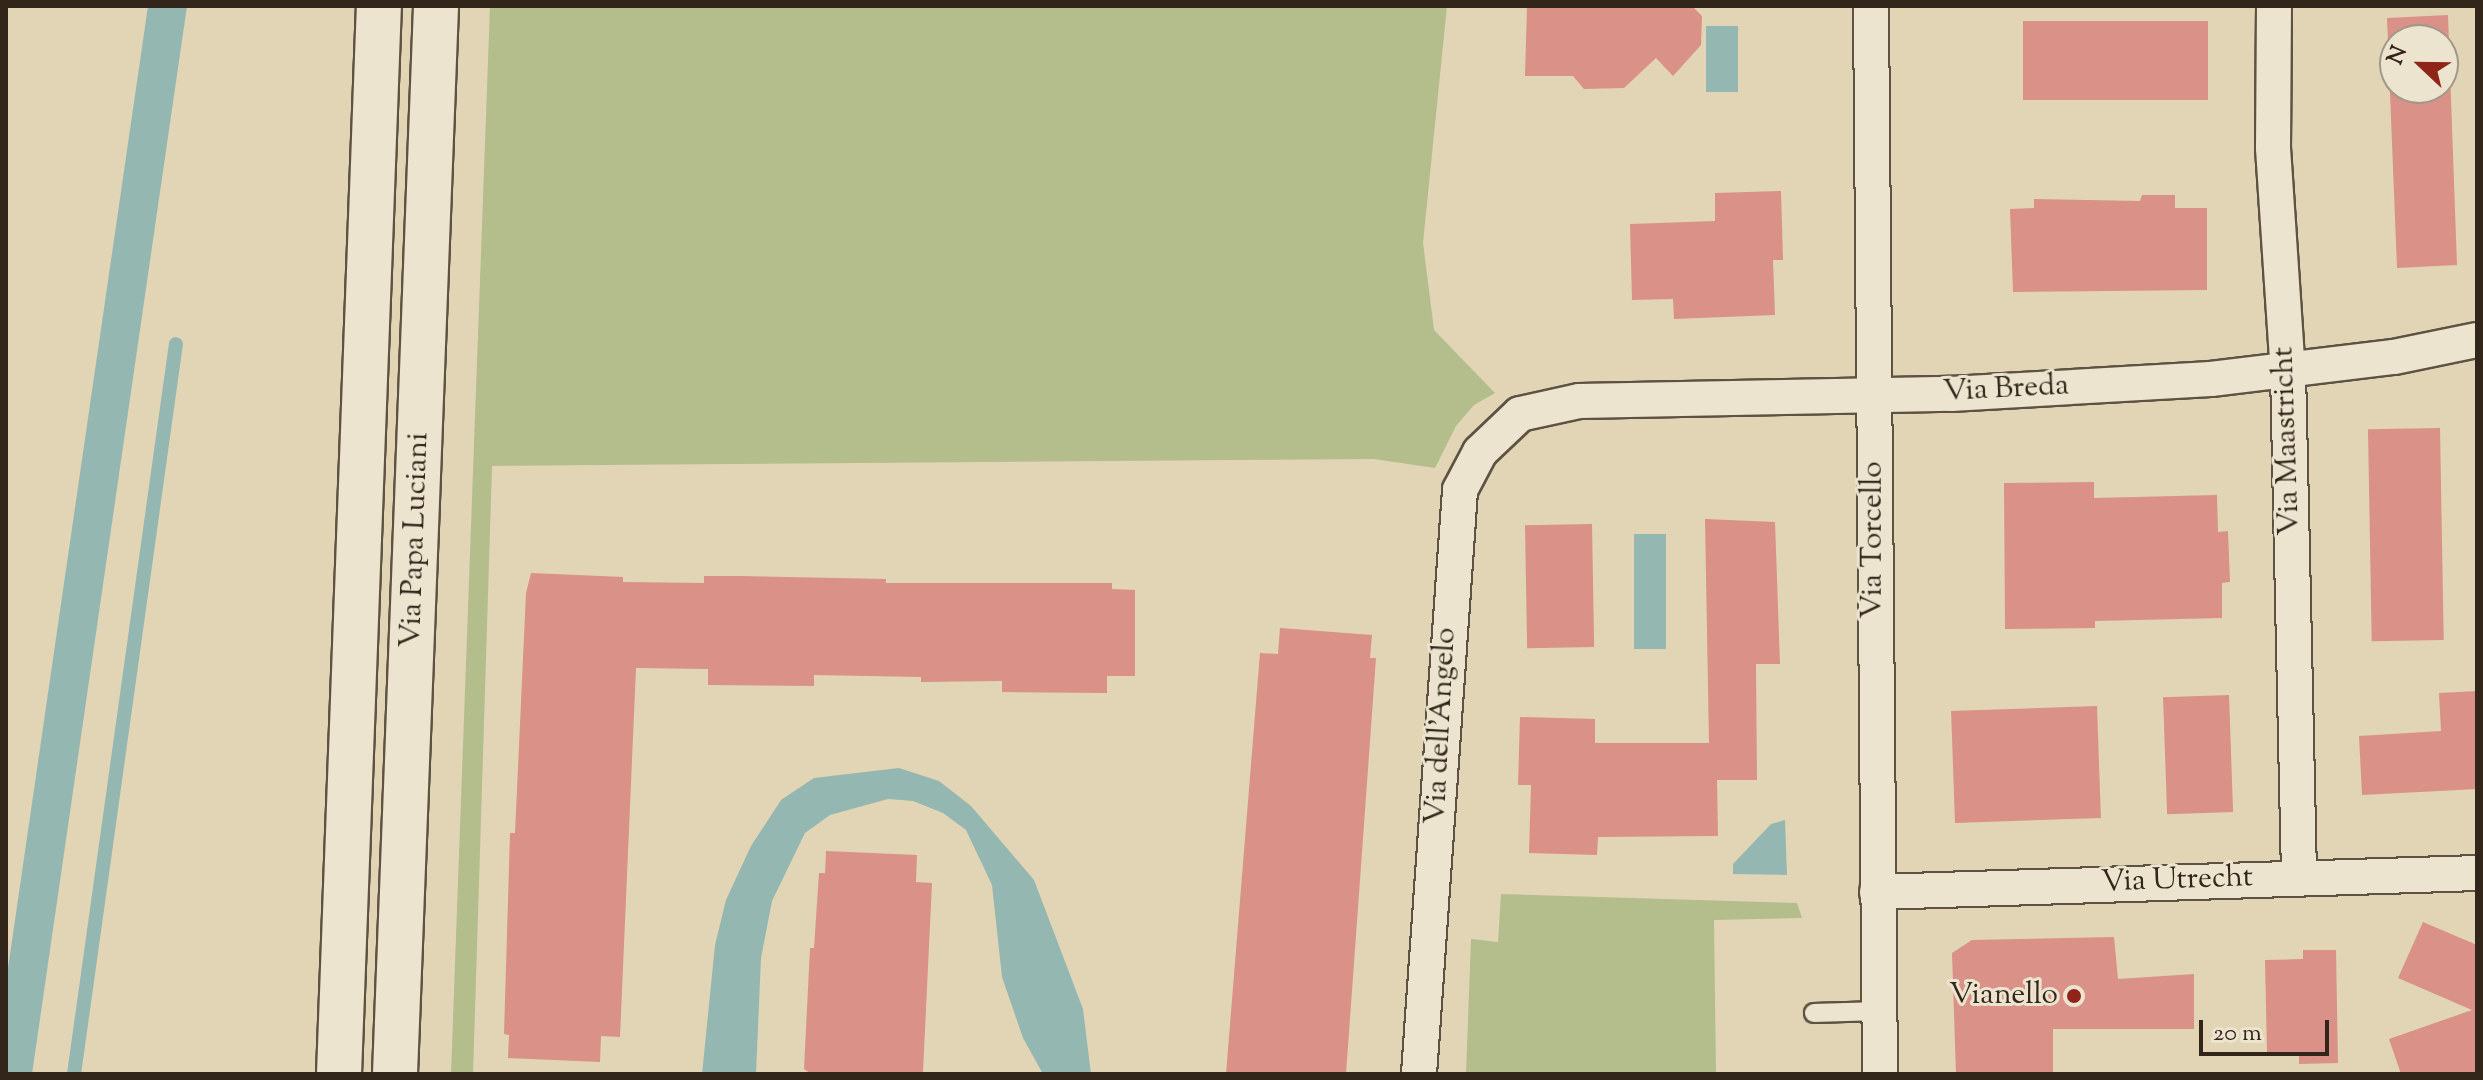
<!DOCTYPE html>
<html>
<head>
<meta charset="utf-8">
<style>
  body { margin:0 }
  #map { position:relative; width:2483px; height:1080px; overflow:hidden; background:#e1d5b5; font-family:"Sorts Mill Goudy",serif }
  div>[style] { position:absolute }
  [style*='--x'] { left:calc(var(--x)*1px); top:calc(var(--y)*1px); width:calc(var(--w)*1px); rotate:calc(var(--a)*1deg) }
  .green>* { inset:0; background:#b4bd8c }
  .water>* { inset:0; background:#94b8b1; transform-origin:0 0 }
  .stream>* { height:14px; margin:-7px; padding:0 7px; transform-origin:7px; border-radius:7px; background:#94b8b1 }
  .building>* { inset:0; background:#d99188; transform-origin:0 0 }
  .roads { filter:drop-shadow(2px 0 #5e5242) drop-shadow(-2px 0 #5e5242) drop-shadow(0 2px #5e5242) drop-shadow(0 -2px #5e5242) }
  .lane>* { height:18px; margin:-9px; padding:0 9px; transform-origin:9px; border-radius:9px; background:#ece4cf }
  .street>* { height:34px; margin:-17px; padding:0 17px; transform-origin:17px; border-radius:17px; background:#ece4cf }
  .secondary>* { height:44px; margin:-22px; padding:0 22px; transform-origin:22px; border-radius:22px; background:#ece4cf }
  .dots>* { width:22px; height:22px; translate:-50% -50%; box-sizing:border-box; border:4px solid #ece4cf; border-radius:50% }
  span { translate:-50% -50%; white-space:nowrap; text-align:center; line-height:1.15; -webkit-text-stroke:6px #ece4cf; paint-order:stroke }
  .street-label { font-size:30px; color:#32261b }
  .poi-label { font-size:30px; color:#32261b }
  .right { translate:-100% -50%; text-align:right }
  .frame { position:absolute; inset:0; border:8px solid #32261b; pointer-events:none }
  .north { position:absolute; left:2379px; top:24px; width:80px; height:80px; box-sizing:border-box; background:#ece4cf; border:2px solid #a29887; border-radius:50%; rotate:292deg; font-size:22px; font-weight:700; line-height:32px; text-align:center; color:#32261b }
  .north::after { content:''; display:block; margin:auto; width:28px; height:36px; background:#8f2418; clip-path:polygon(50% 0,100% 100%,50% 72%,0 100%) }
  .scale { position:absolute; left:2199px; top:1020px; width:130px; height:36px; box-sizing:border-box; border:4px solid #32261b; border-top:0; padding-left:10px; font-size:24px; line-height:28px; white-space:nowrap; color:#32261b; -webkit-text-stroke:6px #ece4cf; paint-order:stroke }
</style>
</head>
<body>
<div id="map">
  <div class="green">
    <i style="clip-path:polygon(490px 6px,1447px 6px,1423px 243px,1434px 330px,1495px 393px,1474px 405px,1456px 426px,1435px 468px,1374px 459px,492px 466px,473px 1074px,451px 1074px)"></i>
    <i style="clip-path:polygon(1501px 894px,1797px 903px,1802px 918px,1714px 920px,1716px 1074px,1466px 1074px,1471px 939px,1498px 942px)"></i>
  </div>
  <div class="water">
    <i style="clip-path:polygon(148px 6px,187px 6px,32px 1074px,6px 1074px,6px 982px)"></i>
    <i style="left:1706px;top:26px;width:32px;height:66px"></i>
    <i style="left:1634px;top:534px;width:32px;height:115px"></i>
    <i style="clip-path:polygon(899px 768px,939px 781px,971px 806px,1034px 880px,1083px 1009px,1091px 1074px,1043px 1074px,1023px 1038px,1002px 977px,992px 885px,966px 830px,943px 813px,913px 801px,888px 799px,830px 815px,805px 833px,772px 901px,761px 958px,756px 1074px,702px 1074px,715px 945px,726px 900px,751px 846px,781px 800px,814px 778px)"></i>
    <i style="clip-path:polygon(1785px 820px,1787px 875px,1733px 874px,1733px 864px,1771px 824px)"></i>
  </div>
  <div class="stream">
    <i style="--x:74;--y:1074;--w:737;--a:-82.05"></i>
  </div>
  <div class="building">
    <i style="clip-path:polygon(1527px 6px,1692px 6px,1702px 16px,1701px 45px,1673px 76px,1656px 58px,1624px 88px,1584px 89px,1573px 76px,1525px 76px)"></i>
    <i style="clip-path:polygon(evenodd,2448px 15px,2457px 265px,2397px 268px,2387px 18px,2448px 15px,2395px 40px,2443px 40px,2443px 88px,2395px 88px,2395px 40px)"></i>
    <i style="left:2023px;top:21px;width:185px;height:79px"></i>
    <i style="clip-path:polygon(1781px 191px,1783px 260px,1773px 260px,1775px 315px,1674px 319px,1673px 299px,1632px 300px,1630px 224px,1715px 221px,1715px 193px)"></i>
    <i style="clip-path:polygon(2142px 195px,2175px 195px,2175px 208px,2207px 208px,2207px 290px,2013px 292px,2010px 209px,2034px 208px,2034px 199px,2140px 201px)"></i>
    <i style="left:2440px;top:428px;width:212px;height:72px;rotate:89deg"></i>
    <i style="clip-path:polygon(2094px 482px,2094px 498px,2217px 495px,2218px 532px,2228px 531px,2230px 582px,2222px 583px,2222px 618px,2095px 621px,2095px 628px,2005px 629px,2004px 483px)"></i>
    <i style="clip-path:polygon(1705px 519px,1775px 522px,1780px 664px,1756px 664px,1757px 780px,1717px 780px,1718px 836px,1598px 837px,1597px 855px,1529px 853px,1531px 785px,1518px 785px,1520px 717px,1595px 719px,1595px 743px,1709px 743px)"></i>
    <i style="left:1592px;top:524px;width:123px;height:67px;rotate:89deg"></i>
    <i style="clip-path:polygon(531px 573px,623px 577px,623px 582px,704px 583px,704px 576px,740px 576px,886px 579px,886px 583px,1112px 583px,1112px 589px,1135px 590px,1135px 676px,1107px 676px,1107px 693px,1002px 692px,1002px 681px,921px 682px,921px 677px,814px 675px,814px 686px,708px 685px,708px 669px,636px 668px,620px 1037px,601px 1036px,600px 1062px,508px 1058px,509px 1035px,504px 1034px,510px 833px,515px 833px,526px 593px)"></i>
    <i style="clip-path:polygon(1280px 628px,1372px 635px,1370px 658px,1376px 658px,1346px 1074px,1226px 1074px,1260px 653px,1278px 654px)"></i>
    <i style="clip-path:polygon(2477px 691px,2477px 789px,2362px 795px,2359px 736px,2441px 731px,2439px 693px)"></i>
    <i style="left:2229px;top:695px;width:117px;height:66px;rotate:88deg"></i>
    <i style="left:2097px;top:706px;width:112px;height:146px;rotate:88deg"></i>
    <i style="clip-path:polygon(826px 851px,917px 855px,916px 882px,932px 883px,923px 1072px,811px 1074px,804px 1069px,810px 948px,814px 948px,819px 873px,825px 873px)"></i>
    <i style="clip-path:polygon(2423px 922px,2477px 945px,2477px 1074px,2401px 1074px,2389px 1039px,2472px 1010px,2398px 978px)"></i>
    <i style="clip-path:polygon(2114px 937px,2118px 979px,2194px 974px,2194px 1029px,2053px 1029px,2053px 1074px,1956px 1074px,1952px 953px,1972px 940px)"></i>
    <i style="clip-path:polygon(2303px 950px,2336px 950px,2338px 1063px,2299px 1064px,2299px 1054px,2267px 1054px,2265px 960px,2303px 959px)"></i>
  </div>
  <div class="roads">
    <div class="lane">
      <i style="--x:1814;--y:1013;--w:65;--a:-1.8"></i>
    </div>
    <div class="street">
      <i style="--x:1871;--y:6;--w:1068;--a:89.52"></i>
      <i style="--x:2274;--y:6;--w:142;--a:90.4"></i>
      <i style="--x:2273;--y:148;--w:224;--a:86.2"></i>
      <i style="--x:2288;--y:371;--w:506;--a:88.75"></i>
      <i style="--x:1877;--y:892;--w:600;--a:-1.81"></i>
      <i style="--x:1419;--y:1074;--w:585;--a:-85.98"></i>
      <i style="--x:1460;--y:490;--w:43;--a:-62.2"></i>
      <i style="--x:1480;--y:452;--w:55;--a:-43.5"></i>
      <i style="--x:1520;--y:414;--w:60;--a:-12.4"></i>
      <i style="--x:1579;--y:401;--w:372;--a:-1.1"></i>
      <i style="--x:1951;--y:394;--w:260;--a:-3.3"></i>
      <i style="--x:2211;--y:379;--w:184;--a:-6.9"></i>
      <i style="--x:2394;--y:357;--w:85;--a:-11.6"></i>
    </div>
    <div class="secondary">
      <i style="--x:339;--y:1074;--w:1069;--a:-87.86"></i>
      <i style="--x:395;--y:1074;--w:1069;--a:-87.8"></i>
    </div>
  </div>
  <div class="dots">
    <i style="left:2074px;top:996px;background:#8f2418"></i>
  </div>
  <div class="street-label">
    <span style="left:2006px;top:390px;rotate:-3deg">Via Breda</span>
    <span style="left:2288px;top:441px;rotate:-92deg">Via Maastricht</span>
    <span style="left:416px;top:540px;rotate:-88deg">Via Papa Luciani</span>
    <span style="left:1874px;top:540px;rotate:-90deg">Via Torcello</span>
    <span style="left:1442px;top:726px;rotate:-87deg">Via dell'Angelo</span>
    <span style="left:2177px;top:881px;rotate:-2deg">Via Utrecht</span>
  </div>
  <div class="poi-label">
    <span class="right" style="left:2058px;top:996px">Vianello</span>
  </div>
  <div class="frame"></div>
  <div class="north">N</div>
  <div class="scale">20 m</div>
</div>
</body>
</html>
